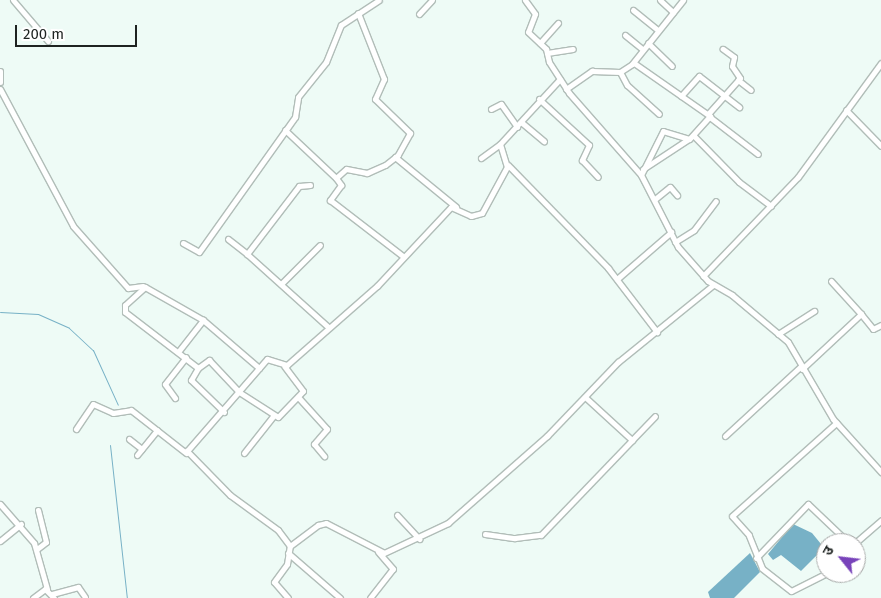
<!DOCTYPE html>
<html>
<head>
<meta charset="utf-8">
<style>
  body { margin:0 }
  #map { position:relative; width:881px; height:598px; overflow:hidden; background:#eefbf6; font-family:"Fira Sans","Noto Sans Devanagari",sans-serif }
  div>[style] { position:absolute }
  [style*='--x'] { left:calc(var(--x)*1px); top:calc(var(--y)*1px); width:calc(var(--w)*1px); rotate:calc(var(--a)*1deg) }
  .water>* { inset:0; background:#77b1c6 }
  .stream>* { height:1px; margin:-0.5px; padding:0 0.5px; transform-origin:0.5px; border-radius:0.5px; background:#77b1c6 }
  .roads { filter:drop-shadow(1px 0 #b1bdb8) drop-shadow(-1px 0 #b1bdb8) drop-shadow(0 1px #b1bdb8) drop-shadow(0 -1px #b1bdb8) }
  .minor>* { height:5px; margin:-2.5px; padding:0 2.5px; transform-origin:2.5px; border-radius:2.5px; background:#fff }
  span { translate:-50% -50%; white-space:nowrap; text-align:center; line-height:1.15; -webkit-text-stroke:4.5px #fff; paint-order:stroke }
  .north { position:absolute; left:816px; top:533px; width:50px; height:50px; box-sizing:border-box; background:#fff; border:1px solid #a5a7a6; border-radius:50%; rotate:299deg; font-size:14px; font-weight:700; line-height:20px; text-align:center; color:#1e2321 }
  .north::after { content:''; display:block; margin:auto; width:18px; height:22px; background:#7843ba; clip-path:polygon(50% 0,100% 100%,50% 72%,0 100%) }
  .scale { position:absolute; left:15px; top:25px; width:122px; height:22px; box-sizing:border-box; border:2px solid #1e2321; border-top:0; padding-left:6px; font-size:15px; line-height:18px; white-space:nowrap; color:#1e2321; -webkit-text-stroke:4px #fff; paint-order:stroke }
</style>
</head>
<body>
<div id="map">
  <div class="water">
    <i style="clip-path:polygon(793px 524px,812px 533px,821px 544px,817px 555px,801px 571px,781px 555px,773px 560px,768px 554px)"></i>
    <i style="clip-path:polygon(750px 553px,760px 572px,734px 598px,710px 598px,708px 592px)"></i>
  </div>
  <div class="stream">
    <i style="--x:0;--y:312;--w:38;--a:3"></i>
    <i style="--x:38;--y:314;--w:34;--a:24"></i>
    <i style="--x:69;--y:328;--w:33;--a:43"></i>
    <i style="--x:93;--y:350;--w:60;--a:65.6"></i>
    <i style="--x:110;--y:445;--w:154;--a:83.7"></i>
  </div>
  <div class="roads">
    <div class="minor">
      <i style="--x:13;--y:0;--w:54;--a:49.5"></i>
      <i style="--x:525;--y:0;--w:17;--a:54"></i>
      <i style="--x:535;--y:14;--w:19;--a:111"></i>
      <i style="--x:528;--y:32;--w:25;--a:43"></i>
      <i style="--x:546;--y:49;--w:13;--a:77"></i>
      <i style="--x:549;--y:62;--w:37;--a:57"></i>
      <i style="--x:569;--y:93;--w:109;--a:48.7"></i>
      <i style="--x:641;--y:175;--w:81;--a:62.8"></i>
      <i style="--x:678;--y:247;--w:45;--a:48.6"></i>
      <i style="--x:708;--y:281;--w:28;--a:30"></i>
      <i style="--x:732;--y:295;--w:73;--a:40"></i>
      <i style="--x:788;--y:342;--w:89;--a:59.7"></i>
      <i style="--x:833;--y:419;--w:72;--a:47.8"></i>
      <i style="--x:660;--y:0;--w:18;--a:43"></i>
      <i style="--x:633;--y:10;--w:32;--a:39"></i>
      <i style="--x:358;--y:13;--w:71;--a:68.5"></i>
      <i style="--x:384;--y:79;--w:22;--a:114"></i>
      <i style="--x:375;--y:99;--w:49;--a:44.2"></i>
      <i style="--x:410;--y:133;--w:25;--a:119"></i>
      <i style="--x:398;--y:155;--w:16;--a:142"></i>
      <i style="--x:385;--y:165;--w:20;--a:156"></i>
      <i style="--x:367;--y:173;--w:21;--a:-169"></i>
      <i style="--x:346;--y:169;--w:13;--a:138"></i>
      <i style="--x:336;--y:178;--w:9;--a:54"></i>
      <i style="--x:341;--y:185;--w:19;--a:126"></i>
      <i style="--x:330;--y:200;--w:93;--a:37.6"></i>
      <i style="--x:419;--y:14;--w:19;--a:-47"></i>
      <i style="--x:625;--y:35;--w:22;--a:39"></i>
      <i style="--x:540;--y:43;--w:27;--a:-48"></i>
      <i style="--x:648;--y:43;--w:33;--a:44"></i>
      <i style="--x:547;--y:53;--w:26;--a:-9"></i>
      <i style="--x:632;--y:64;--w:82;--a:-51.4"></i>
      <i style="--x:0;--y:71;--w:11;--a:90"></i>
      <i style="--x:620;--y:72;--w:15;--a:62"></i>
      <i style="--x:627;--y:85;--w:43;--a:42.2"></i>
      <i style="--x:738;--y:80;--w:16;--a:38"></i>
      <i style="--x:0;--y:89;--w:155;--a:61.9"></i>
      <i style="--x:73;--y:226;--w:83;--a:48.4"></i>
      <i style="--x:128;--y:288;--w:15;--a:-8"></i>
      <i style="--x:566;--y:89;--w:32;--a:-35"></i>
      <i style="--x:592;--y:71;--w:28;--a:2"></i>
      <i style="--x:620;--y:72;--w:17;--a:-33"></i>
      <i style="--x:634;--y:63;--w:93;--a:34.9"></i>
      <i style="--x:710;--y:116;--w:31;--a:132"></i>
      <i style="--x:689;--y:139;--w:27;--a:-163"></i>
      <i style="--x:663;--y:131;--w:49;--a:116.6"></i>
      <i style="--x:681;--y:96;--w:27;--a:-48"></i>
      <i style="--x:699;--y:76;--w:51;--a:37.8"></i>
      <i style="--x:539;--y:99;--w:68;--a:42.6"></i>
      <i style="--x:589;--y:145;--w:17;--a:115"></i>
      <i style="--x:582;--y:160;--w:23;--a:47"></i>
      <i style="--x:491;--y:109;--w:11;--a:-27"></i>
      <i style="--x:501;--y:104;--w:28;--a:55"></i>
      <i style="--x:846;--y:110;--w:50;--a:45.8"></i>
      <i style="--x:708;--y:114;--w:48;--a:-48.4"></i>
      <i style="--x:740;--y:78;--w:14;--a:-124"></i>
      <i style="--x:732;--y:66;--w:9;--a:-77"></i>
      <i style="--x:734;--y:57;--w:14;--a:-144"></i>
      <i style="--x:711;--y:118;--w:59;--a:37.5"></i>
      <i style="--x:521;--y:122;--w:30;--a:40"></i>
      <i style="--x:285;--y:130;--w:70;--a:43.3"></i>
      <i style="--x:694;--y:136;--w:64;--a:45.6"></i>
      <i style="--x:739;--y:182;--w:40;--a:37"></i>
      <i style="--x:395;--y:157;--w:79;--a:39.3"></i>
      <i style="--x:481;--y:158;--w:22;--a:-36"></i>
      <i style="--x:508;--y:165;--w:144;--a:45.8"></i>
      <i style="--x:608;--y:268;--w:81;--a:52.6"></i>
      <i style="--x:643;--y:169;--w:53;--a:-33.4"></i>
      <i style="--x:310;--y:185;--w:11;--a:175"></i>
      <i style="--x:299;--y:186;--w:86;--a:127.4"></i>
      <i style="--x:247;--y:254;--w:109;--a:42"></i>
      <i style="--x:655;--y:199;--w:19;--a:-39"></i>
      <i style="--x:670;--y:187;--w:11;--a:49"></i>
      <i style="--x:228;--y:239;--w:24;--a:38"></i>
      <i style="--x:675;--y:242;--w:22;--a:-32"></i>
      <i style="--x:694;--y:230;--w:36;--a:-53"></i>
      <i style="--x:183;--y:243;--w:18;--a:29"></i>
      <i style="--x:199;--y:252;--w:166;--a:-54.6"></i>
      <i style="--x:295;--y:117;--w:20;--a:-81"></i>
      <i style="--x:298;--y:97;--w:45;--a:-51.3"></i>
      <i style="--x:326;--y:62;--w:40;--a:-68"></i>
      <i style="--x:341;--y:25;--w:45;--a:-33.3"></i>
      <i style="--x:703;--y:276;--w:137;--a:-46.2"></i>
      <i style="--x:798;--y:177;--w:141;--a:-53.9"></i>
      <i style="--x:617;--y:279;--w:72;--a:-41"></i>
      <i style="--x:831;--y:281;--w:45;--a:47.7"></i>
      <i style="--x:281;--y:284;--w:55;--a:-45"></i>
      <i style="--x:778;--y:334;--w:43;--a:-32.6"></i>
      <i style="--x:178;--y:352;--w:41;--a:-52"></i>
      <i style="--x:198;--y:368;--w:14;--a:-36"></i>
      <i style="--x:209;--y:360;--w:44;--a:46.8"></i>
      <i style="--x:239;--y:392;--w:46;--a:32.7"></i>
      <i style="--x:278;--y:417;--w:36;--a:-46"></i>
      <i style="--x:303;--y:391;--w:31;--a:-127"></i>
      <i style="--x:802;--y:369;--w:81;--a:-43"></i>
      <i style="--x:861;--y:314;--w:19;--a:51"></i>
      <i style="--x:873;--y:329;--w:9;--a:-27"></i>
      <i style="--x:298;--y:397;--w:43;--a:47.8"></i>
      <i style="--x:327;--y:429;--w:20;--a:131"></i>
      <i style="--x:314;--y:444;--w:16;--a:50"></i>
      <i style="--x:585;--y:397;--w:64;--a:42.5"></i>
      <i style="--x:632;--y:440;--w:33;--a:-46"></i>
      <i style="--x:175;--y:398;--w:17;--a:-126"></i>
      <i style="--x:165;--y:384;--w:34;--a:-52"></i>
      <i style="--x:224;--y:412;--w:46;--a:-135.9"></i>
      <i style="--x:191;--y:380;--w:14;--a:-60"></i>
      <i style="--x:198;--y:368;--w:92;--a:-142.5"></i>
      <i style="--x:125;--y:312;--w:7;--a:-90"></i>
      <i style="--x:125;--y:305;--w:27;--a:-42"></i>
      <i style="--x:145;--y:287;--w:67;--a:29.6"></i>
      <i style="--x:203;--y:320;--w:74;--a:40.6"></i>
      <i style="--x:76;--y:429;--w:30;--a:-56"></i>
      <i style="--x:93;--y:404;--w:22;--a:24"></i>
      <i style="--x:113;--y:413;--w:18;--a:-9"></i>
      <i style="--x:131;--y:410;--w:70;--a:38"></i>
      <i style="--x:725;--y:436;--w:103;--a:-42.6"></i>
      <i style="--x:129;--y:439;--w:16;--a:38"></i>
      <i style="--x:244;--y:453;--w:48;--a:-51.7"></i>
      <i style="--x:137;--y:455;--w:32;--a:-51"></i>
      <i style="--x:0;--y:504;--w:52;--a:48.9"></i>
      <i style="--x:34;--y:543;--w:48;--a:74.2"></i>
      <i style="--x:397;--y:515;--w:33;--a:47"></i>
      <i style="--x:485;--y:534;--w:30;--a:8"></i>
      <i style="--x:515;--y:538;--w:26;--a:-7"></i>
      <i style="--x:541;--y:535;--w:132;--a:-46.2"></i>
      <i style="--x:0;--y:541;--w:27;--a:-39"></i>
      <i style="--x:855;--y:543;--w:35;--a:-41"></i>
      <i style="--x:290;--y:546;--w:20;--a:-127"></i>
      <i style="--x:278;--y:530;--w:59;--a:-143.9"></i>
      <i style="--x:230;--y:495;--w:62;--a:-134.3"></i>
      <i style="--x:187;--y:451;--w:122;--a:-49"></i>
      <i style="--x:267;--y:359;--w:21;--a:17"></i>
      <i style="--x:287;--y:365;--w:120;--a:-41.3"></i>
      <i style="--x:377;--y:286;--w:108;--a:-46.9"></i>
      <i style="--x:451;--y:207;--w:22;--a:24"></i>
      <i style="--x:471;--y:216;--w:11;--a:-15"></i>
      <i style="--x:482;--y:213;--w:52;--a:-61.5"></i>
      <i style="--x:507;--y:167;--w:24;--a:-107"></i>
      <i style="--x:500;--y:144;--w:88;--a:-47.3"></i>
      <i style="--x:37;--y:549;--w:11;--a:-38"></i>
      <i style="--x:46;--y:542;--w:33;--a:-104"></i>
      <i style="--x:288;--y:553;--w:69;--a:40.9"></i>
      <i style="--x:756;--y:558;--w:75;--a:-46.1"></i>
      <i style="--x:808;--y:504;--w:57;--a:43.6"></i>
      <i style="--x:827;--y:573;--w:40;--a:153.4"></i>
      <i style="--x:791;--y:591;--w:37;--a:-142"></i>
      <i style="--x:762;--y:568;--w:35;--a:-112"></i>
      <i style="--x:749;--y:535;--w:25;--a:-132"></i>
      <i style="--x:732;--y:516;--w:140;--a:-41.8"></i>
      <i style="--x:52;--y:594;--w:27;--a:-15"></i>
      <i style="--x:78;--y:587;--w:12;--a:55"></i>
      <i style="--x:33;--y:598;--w:15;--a:-37"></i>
      <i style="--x:45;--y:589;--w:13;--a:45"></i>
      <i style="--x:288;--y:598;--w:21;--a:-131"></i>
      <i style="--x:274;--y:582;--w:22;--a:-54"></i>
      <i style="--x:287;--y:564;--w:18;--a:-81"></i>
      <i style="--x:290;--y:546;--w:35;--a:-37"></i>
      <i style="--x:318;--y:525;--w:8;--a:-14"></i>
      <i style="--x:326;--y:523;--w:65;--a:27.3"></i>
      <i style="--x:384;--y:553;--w:71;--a:-25.1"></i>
      <i style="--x:448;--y:523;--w:132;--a:-41.3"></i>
      <i style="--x:547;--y:436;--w:103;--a:-46.2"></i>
      <i style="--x:618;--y:362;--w:122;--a:-39"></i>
      <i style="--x:370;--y:598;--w:37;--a:-52"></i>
      <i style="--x:393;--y:569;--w:23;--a:-131"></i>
    </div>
  </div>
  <div class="north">उ</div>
  <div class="scale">200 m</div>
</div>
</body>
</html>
